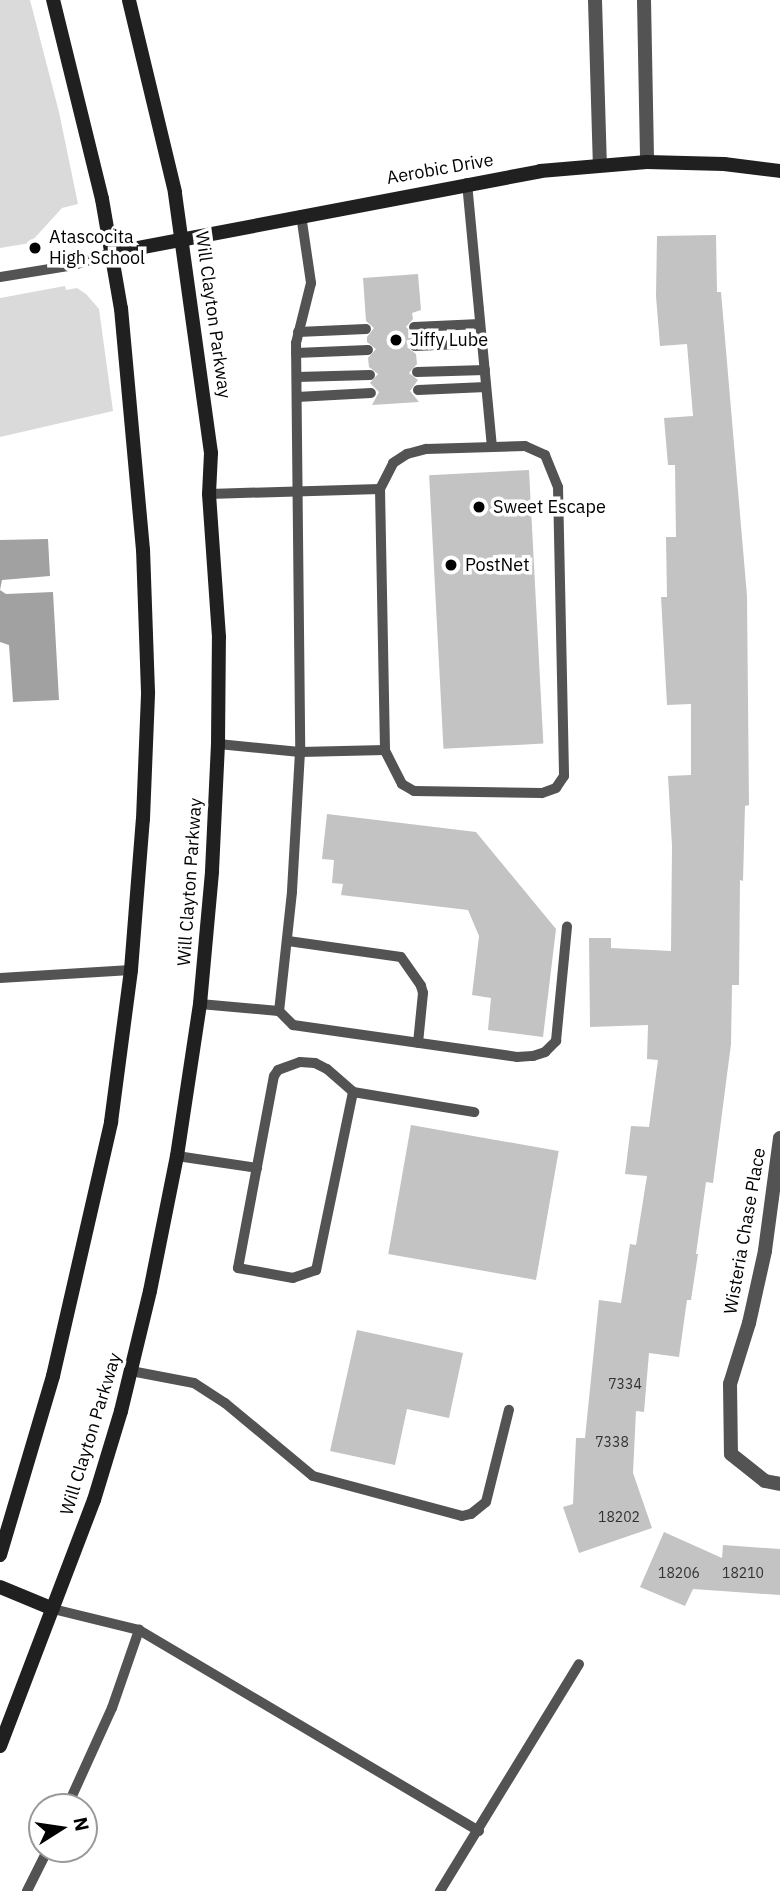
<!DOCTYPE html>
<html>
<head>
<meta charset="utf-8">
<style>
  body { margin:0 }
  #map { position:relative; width:780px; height:1891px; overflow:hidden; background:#fff; font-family:"IBM Plex Sans",sans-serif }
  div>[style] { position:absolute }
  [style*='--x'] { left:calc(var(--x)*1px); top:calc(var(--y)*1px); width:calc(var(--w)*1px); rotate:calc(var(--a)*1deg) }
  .green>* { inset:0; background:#dadada }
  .water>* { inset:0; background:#a1a1a1 }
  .building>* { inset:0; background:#c3c3c3; transform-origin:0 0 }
  .lane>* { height:10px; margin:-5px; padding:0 5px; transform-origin:5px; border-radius:5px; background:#535353 }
  .street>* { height:14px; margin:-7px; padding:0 7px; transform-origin:7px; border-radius:7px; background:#535353 }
  .secondary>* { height:14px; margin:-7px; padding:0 7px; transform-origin:7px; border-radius:7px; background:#202020 }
  .dots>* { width:19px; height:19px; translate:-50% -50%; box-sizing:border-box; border:4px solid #fff; border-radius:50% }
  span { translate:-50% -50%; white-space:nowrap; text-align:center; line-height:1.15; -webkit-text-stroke:7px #fff; paint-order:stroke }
  .number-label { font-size:14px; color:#313131 }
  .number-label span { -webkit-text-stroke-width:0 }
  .street-label { font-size:18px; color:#000 }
  .poi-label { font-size:18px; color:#000 }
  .left { translate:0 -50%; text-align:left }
  .north { position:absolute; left:28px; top:1793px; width:70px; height:70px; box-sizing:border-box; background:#fff; border:2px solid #999; border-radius:50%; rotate:78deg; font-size:19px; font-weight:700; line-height:28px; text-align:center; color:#000 }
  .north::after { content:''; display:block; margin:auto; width:24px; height:32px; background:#000; clip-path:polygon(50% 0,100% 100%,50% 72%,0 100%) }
</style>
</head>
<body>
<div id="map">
  <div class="green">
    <i style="clip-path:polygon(0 0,30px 0,59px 112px,78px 204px,62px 208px,30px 243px,0 248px)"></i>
    <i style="clip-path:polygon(65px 286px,66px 290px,77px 288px,86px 294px,99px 309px,113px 411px,0 437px,0 298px)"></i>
  </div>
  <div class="water">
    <i style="clip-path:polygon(48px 539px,50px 576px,2px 580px,0 590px,6px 594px,53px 592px,59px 700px,13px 702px,9px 645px,0 642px,0 540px)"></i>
  </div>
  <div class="building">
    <i style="clip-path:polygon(716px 235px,717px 292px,721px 292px,747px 596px,749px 805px,745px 806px,743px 881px,740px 880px,739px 985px,732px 985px,731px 1044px,713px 1183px,706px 1182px,696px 1254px,698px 1254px,691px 1300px,687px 1300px,679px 1357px,649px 1353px,644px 1412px,636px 1411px,633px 1473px,652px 1528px,579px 1553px,563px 1507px,573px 1504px,576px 1438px,585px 1438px,599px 1300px,621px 1303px,630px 1244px,636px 1245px,647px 1176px,625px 1174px,631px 1126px,649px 1127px,658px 1060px,647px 1059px,648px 1025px,590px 1027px,589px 938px,611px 938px,611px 948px,671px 951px,672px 846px,668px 776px,691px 775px,691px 704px,667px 705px,661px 597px,667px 597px,666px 537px,676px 537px,675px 465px,668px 465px,664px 418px,693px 416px,687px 344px,660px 346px,656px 296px,657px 236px)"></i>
    <i style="clip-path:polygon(418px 274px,421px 310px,412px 313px,413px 319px,406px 327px,414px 335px,407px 347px,416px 354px,417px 364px,409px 373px,418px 380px,410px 391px,419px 402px,372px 405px,379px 392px,370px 383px,378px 374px,369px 367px,368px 358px,376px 349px,367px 342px,367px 337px,374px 328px,366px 321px,363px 278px)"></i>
    <i style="left:529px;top:470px;width:274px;height:100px;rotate:87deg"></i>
    <i style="clip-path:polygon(327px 814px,476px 832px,556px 929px,543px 1037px,488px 1030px,491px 998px,472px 995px,479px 936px,468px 910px,341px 895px,343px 884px,332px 883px,334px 860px,322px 859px)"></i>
    <i style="left:411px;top:1125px;width:150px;height:131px;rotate:10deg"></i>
    <i style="clip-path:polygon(357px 1330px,463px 1353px,449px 1418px,407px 1409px,395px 1465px,330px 1451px)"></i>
    <i style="clip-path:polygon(664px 1532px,722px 1558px,723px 1545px,780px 1549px,780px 1595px,693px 1589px,685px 1606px,640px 1587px)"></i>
  </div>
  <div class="lane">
    <i style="--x:467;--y:183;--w:265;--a:84.6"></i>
    <i style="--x:301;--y:215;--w:69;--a:81.6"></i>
    <i style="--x:311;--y:283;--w:62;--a:104"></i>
    <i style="--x:296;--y:343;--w:409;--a:89.4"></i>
    <i style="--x:300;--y:752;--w:140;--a:93.3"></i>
    <i style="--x:292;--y:892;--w:120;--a:96.2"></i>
    <i style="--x:279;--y:1011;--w:20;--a:45"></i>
    <i style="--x:293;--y:1025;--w:226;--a:8.1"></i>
    <i style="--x:517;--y:1057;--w:16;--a:-4"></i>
    <i style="--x:533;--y:1056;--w:13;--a:-18"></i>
    <i style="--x:545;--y:1052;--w:16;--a:-45"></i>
    <i style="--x:556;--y:1041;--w:115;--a:-84.5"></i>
    <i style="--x:0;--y:277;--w:75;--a:-9.2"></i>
    <i style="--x:74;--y:265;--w:40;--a:-18"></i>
    <i style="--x:414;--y:327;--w:66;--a:-2.6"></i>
    <i style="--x:298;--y:332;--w:68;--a:-2.5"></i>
    <i style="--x:415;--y:346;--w:67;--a:-2.6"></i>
    <i style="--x:296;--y:353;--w:72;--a:-2.4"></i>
    <i style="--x:417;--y:372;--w:68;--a:-1.7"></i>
    <i style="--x:297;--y:377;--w:73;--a:-1.6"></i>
    <i style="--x:418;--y:390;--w:68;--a:-2.5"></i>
    <i style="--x:297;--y:397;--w:74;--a:-3.1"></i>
    <i style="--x:380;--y:489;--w:261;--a:88.9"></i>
    <i style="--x:209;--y:494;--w:171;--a:-1.7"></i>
    <i style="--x:380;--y:489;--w:29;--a:-63"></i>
    <i style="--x:393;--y:463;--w:17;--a:-33"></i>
    <i style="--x:407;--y:454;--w:20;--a:-15"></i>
    <i style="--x:426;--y:449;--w:99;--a:-1.7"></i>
    <i style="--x:525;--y:446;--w:22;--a:24"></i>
    <i style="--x:545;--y:455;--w:35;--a:68"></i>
    <i style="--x:558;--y:487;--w:289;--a:88.8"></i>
    <i style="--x:564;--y:776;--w:14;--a:124"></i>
    <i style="--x:556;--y:788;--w:15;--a:160"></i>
    <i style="--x:542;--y:793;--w:128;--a:-179.1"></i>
    <i style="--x:414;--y:791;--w:14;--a:-150"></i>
    <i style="--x:402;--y:784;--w:38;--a:-117"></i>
    <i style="--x:385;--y:750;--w:85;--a:178.7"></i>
    <i style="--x:300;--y:752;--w:82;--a:-174.4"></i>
    <i style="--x:288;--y:941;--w:114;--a:8.1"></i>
    <i style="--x:401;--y:957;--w:35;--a:55"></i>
    <i style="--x:421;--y:986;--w:7;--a:74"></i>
    <i style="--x:423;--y:993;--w:50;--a:95.7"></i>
    <i style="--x:0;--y:978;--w:131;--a:-3.5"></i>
    <i style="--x:200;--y:1004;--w:79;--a:5.1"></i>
    <i style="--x:353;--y:1092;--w:182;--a:101.7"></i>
    <i style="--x:316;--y:1270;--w:24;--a:161"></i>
    <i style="--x:293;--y:1278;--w:56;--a:-169.7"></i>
    <i style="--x:238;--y:1268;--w:195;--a:-79.4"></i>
    <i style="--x:274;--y:1076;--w:7;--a:-56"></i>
    <i style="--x:278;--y:1070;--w:23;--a:-20"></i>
    <i style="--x:300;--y:1062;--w:15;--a:4"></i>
    <i style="--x:315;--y:1063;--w:13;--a:27"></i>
    <i style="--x:327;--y:1069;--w:35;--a:41"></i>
    <i style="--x:353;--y:1092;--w:123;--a:9.4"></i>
    <i style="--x:177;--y:1156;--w:81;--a:8.5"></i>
    <i style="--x:131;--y:1371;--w:64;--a:10.8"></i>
    <i style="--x:194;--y:1383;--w:37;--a:33"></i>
    <i style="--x:225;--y:1403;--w:114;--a:39.7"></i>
    <i style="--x:313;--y:1476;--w:154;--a:15"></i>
    <i style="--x:462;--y:1516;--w:9;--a:-13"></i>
    <i style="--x:471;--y:1514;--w:19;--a:-39"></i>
    <i style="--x:486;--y:1502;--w:95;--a:-76"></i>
    <i style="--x:53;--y:1609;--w:89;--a:13.7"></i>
    <i style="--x:139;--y:1630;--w:395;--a:30.6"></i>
    <i style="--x:67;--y:1807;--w:109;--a:-65.6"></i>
    <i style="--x:112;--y:1708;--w:83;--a:-70.9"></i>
    <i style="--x:27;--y:1891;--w:47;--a:-63.4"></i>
    <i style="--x:440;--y:1891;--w:266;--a:-58.5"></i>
  </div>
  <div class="street">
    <i style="--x:595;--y:0;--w:164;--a:88.3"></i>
    <i style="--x:644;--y:0;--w:162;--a:88.9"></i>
    <i style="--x:780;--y:1138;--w:114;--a:97.6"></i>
    <i style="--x:765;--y:1251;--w:74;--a:102.5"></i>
    <i style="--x:749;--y:1323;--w:64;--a:107.3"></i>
    <i style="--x:730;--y:1384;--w:70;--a:89.2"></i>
    <i style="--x:731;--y:1454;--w:43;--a:38.5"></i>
    <i style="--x:765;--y:1481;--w:15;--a:11"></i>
  </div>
  <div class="secondary">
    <i style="--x:112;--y:253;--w:436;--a:-10.8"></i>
    <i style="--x:540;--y:171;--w:107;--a:-4.8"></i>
    <i style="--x:647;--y:162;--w:77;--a:1.5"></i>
    <i style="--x:724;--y:164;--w:56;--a:7.1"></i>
    <i style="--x:0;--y:1555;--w:187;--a:-73.5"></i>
    <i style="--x:53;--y:1376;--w:261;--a:-77.1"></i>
    <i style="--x:111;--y:1122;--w:153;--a:-82.5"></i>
    <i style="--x:131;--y:970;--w:151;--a:-85.5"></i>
    <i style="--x:143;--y:819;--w:127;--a:-87.7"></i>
    <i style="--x:148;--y:692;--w:142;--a:-92"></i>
    <i style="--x:143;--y:550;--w:242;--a:-95.2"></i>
    <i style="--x:121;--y:309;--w:112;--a:-99.8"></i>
    <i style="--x:102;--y:199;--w:205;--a:-103.8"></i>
    <i style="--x:0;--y:1587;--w:57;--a:22.5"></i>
    <i style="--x:0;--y:1746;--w:263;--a:-69.1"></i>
    <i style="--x:94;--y:1500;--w:93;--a:-73.1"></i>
    <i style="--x:121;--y:1411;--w:123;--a:-76.4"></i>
    <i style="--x:150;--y:1291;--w:138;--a:-78.7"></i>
    <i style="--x:177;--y:1156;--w:154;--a:-81.4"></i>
    <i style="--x:200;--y:1004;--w:134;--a:-84.8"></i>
    <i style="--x:212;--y:871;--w:127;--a:-87.3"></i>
    <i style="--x:218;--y:744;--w:107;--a:-89.5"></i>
    <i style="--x:219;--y:637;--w:143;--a:-94"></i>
    <i style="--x:209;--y:494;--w:41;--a:-87.2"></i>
    <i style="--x:211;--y:453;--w:263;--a:-97.9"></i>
    <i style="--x:175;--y:192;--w:197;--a:-103.5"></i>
  </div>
  <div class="dots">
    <i style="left:35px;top:248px;background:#000"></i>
    <i style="left:396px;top:340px;background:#000"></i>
    <i style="left:479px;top:507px;background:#000"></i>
    <i style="left:451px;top:565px;background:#000"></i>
  </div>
  <div class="number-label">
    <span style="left:625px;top:1384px">7334</span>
    <span style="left:612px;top:1442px">7338</span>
    <span style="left:619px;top:1517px">18202</span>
    <span style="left:679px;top:1573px">18206</span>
    <span style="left:743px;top:1573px">18210</span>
  </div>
  <div class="street-label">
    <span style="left:440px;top:169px;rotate:-10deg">Aerobic Drive</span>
    <span style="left:213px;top:315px;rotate:82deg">Will Clayton Parkway</span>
    <span style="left:190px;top:882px;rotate:-86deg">Will Clayton Parkway</span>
    <span style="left:745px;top:1231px;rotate:-80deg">Wisteria Chase Place</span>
    <span style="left:91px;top:1434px;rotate:-73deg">Will Clayton Parkway</span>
  </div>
  <div class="poi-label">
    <span class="left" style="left:49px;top:248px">Atascocita<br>High School</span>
    <span class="left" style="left:410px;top:340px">Jiffy Lube</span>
    <span class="left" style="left:493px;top:507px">Sweet Escape</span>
    <span class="left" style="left:465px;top:565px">PostNet</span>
  </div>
  <div class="north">N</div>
</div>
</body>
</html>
